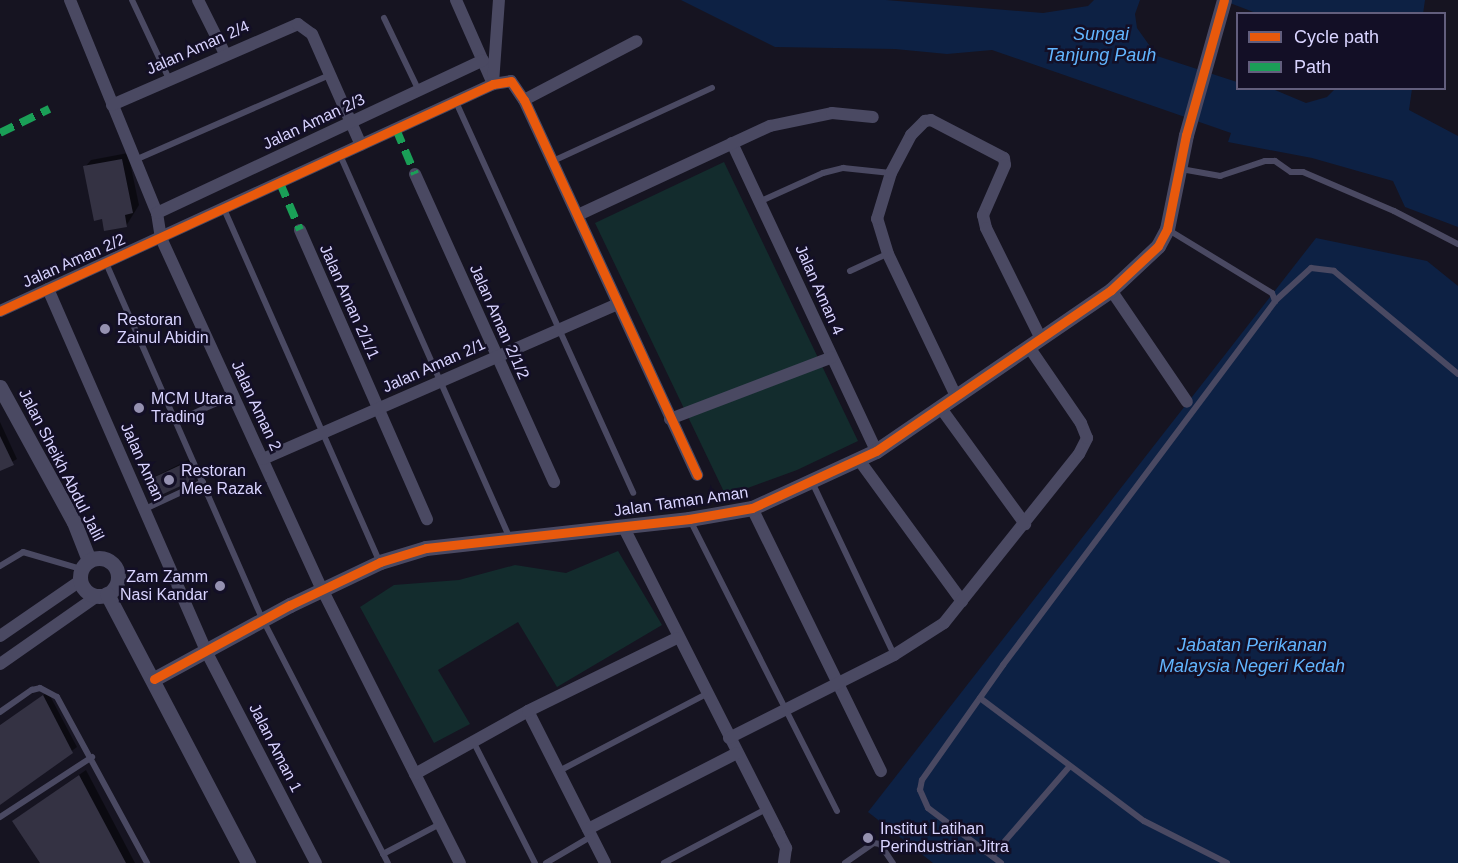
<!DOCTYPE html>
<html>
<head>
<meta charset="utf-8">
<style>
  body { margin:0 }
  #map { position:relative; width:1458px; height:863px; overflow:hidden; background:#161421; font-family:Helvetica,sans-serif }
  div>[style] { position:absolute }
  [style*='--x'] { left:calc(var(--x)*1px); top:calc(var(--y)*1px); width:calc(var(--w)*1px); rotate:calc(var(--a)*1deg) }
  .green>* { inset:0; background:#132c2d }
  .water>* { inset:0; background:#0d2144 }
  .shadow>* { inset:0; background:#0007 }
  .building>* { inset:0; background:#343243; transform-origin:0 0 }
  .service>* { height:6px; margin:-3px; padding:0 3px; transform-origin:3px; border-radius:3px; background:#4a4962 }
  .minor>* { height:12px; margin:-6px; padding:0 6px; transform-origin:6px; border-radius:6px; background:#4a4962 }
  .tertiary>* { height:15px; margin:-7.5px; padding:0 7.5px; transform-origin:7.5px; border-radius:7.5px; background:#4a4962 }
  .tertiary>.ring { margin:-7.5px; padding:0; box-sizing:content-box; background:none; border:15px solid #4a4962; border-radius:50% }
  .quiet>* { height:8px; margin-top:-4px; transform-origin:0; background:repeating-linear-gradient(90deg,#1a9f57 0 15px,transparent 0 23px) }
  .cycleway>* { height:9px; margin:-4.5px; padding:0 4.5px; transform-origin:4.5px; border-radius:4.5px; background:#e8590c }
  .dots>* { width:16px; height:16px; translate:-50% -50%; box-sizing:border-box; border:3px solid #130f26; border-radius:50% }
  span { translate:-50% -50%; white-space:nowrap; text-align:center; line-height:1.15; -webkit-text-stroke:5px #130f26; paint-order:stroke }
  .street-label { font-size:16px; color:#d9d4ff }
  .poi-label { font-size:16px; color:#d9d4ff }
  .left { translate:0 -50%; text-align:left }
  .right { translate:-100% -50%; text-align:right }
  .water-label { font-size:18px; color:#62b6ff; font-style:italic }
  .legend { position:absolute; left:1236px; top:12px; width:210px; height:78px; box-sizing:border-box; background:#130f26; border:2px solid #625e7d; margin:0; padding:8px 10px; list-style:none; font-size:18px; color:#d9d4ff }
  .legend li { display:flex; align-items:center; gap:12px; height:30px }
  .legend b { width:30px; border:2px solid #625e7d }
</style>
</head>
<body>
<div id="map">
  <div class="green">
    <i style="clip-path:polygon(724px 162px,858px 441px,797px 470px,726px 496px,595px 223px)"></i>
    <i style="clip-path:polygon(618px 551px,662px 625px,557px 687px,518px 622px,438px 670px,470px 724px,434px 743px,360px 607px,394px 585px,459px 580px,515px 565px,566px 573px)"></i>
  </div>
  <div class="water">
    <i style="clip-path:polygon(681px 0,886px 0,1043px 13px,1088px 6px,1094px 0,1140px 0,1135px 14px,1137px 28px,1157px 56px,1237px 82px,1238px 88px,1275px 90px,1306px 103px,1327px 97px,1335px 89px,1412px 89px,1409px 110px,1458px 136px,1458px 227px,1405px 207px,1393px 181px,1312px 158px,1228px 142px,1231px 133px,992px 50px,947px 54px,895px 49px,775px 47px)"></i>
    <i style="clip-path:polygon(1222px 0,1425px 0,1423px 14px,1256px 13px)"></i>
    <i style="clip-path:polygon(1316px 238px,1427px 261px,1458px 286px,1458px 863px,933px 863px,868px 812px)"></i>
  </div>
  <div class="shadow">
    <i style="clip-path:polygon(128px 153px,139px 205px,126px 226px,103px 218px,85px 167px,91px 160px)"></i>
    <i style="clip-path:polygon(0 422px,17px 459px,0 469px)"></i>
    <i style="clip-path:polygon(192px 458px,199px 473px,194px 478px,146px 481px)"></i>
    <i style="clip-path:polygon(48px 692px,77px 747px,0 803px,0 725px)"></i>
    <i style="clip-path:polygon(86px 770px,135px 863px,42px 863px,13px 821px)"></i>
  </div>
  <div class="building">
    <i style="clip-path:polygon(122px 159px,133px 213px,125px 215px,127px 227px,104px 231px,102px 219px,94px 221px,83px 166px)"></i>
    <i style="clip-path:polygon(0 436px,14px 465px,0 471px)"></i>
    <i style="left:187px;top:462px;width:19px;height:47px;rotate:65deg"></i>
    <i style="clip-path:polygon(43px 695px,73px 753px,0 805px,0 725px)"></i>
    <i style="clip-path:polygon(79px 775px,126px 863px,40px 863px,12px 821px)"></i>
  </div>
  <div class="service">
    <i style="--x:132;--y:0;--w:87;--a:64.9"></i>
    <i style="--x:384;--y:18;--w:81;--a:64.4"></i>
    <i style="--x:456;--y:102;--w:429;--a:65.6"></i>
    <i style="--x:340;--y:155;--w:417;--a:66.1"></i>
    <i style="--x:135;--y:160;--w:213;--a:-23.6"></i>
    <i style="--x:553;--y:161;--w:175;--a:-24.7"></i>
    <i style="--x:1181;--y:169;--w:40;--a:10"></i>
    <i style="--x:1220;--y:176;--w:47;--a:-18.4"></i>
    <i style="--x:1265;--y:161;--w:10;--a:0"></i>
    <i style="--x:1275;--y:161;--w:19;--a:35"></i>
    <i style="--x:1291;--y:172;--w:12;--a:0"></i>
    <i style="--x:1303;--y:172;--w:99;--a:23.2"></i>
    <i style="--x:1394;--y:211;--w:72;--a:27.3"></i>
    <i style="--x:761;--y:201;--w:68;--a:-24.3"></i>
    <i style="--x:823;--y:173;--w:21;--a:-14"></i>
    <i style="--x:843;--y:168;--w:48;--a:5.9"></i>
    <i style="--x:224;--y:209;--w:386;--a:66.2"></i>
    <i style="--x:1167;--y:229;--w:123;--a:31.4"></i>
    <i style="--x:1272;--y:293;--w:9;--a:69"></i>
    <i style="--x:106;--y:263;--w:390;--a:66.3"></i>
    <i style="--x:263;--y:620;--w:273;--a:62.8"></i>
    <i style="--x:850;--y:271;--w:41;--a:-24.7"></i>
    <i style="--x:176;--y:421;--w:62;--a:-23.7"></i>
    <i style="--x:812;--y:482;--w:191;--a:64.6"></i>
    <i style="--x:145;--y:509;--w:64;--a:-25"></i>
    <i style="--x:690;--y:520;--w:326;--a:63.2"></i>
    <i style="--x:0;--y:566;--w:27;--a:-31"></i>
    <i style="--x:23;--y:552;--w:60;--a:16.3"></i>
    <i style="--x:980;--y:698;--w:205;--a:36.9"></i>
    <i style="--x:1144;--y:821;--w:93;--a:26.8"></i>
    <i style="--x:0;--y:712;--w:39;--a:-35"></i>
    <i style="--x:32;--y:690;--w:8;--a:-14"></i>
    <i style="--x:40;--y:688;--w:19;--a:28"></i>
    <i style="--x:57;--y:697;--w:189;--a:61.5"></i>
    <i style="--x:473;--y:741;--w:137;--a:63.1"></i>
    <i style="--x:559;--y:771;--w:166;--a:-27.6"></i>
    <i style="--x:0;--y:817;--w:110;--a:-33.1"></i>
    <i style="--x:383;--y:854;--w:64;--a:-27.8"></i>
    <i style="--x:992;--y:856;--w:118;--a:-49.1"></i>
    <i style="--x:546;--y:863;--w:53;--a:-30.4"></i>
    <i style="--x:664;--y:863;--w:115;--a:-27.9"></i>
    <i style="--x:845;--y:863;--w:35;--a:-35"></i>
    <i style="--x:874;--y:843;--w:6;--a:9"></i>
    <i style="--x:880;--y:844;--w:23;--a:56"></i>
    <i style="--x:1001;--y:863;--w:91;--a:-143"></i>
    <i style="--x:928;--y:808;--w:20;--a:-114"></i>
    <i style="--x:920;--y:790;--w:10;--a:-79"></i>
    <i style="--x:922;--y:780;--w:141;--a:-54.8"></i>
    <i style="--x:1003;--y:665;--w:454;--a:-53.2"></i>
    <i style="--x:1275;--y:301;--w:49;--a:-42.5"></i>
    <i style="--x:1311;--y:268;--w:23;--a:7"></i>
    <i style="--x:1334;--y:271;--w:161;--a:39.7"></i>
  </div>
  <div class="minor">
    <i style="--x:70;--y:0;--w:230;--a:67.8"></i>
    <i style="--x:157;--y:213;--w:25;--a:81"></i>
    <i style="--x:161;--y:238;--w:386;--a:65.4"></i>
    <i style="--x:322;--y:589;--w:307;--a:63.3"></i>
    <i style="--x:198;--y:0;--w:60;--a:63.4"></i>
    <i style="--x:456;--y:0;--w:92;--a:66.2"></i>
    <i style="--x:493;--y:83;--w:83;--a:-85.9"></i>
    <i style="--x:524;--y:100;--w:127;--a:-27.6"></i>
    <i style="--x:112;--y:105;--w:203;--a:-23.5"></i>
    <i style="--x:298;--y:24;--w:17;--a:36"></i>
    <i style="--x:312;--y:34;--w:121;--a:66.2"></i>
    <i style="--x:732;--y:143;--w:340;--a:64.9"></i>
    <i style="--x:415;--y:174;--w:338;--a:65.7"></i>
    <i style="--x:157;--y:213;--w:360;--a:-25.1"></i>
    <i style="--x:578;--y:215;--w:212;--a:-24.9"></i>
    <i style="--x:770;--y:126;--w:63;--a:-11.8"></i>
    <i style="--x:832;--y:113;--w:41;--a:5.6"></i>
    <i style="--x:300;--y:230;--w:316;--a:66.3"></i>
    <i style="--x:48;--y:289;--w:393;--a:66.4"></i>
    <i style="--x:205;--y:649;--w:241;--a:62.6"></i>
    <i style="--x:1111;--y:290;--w:135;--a:55.8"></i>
    <i style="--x:0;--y:311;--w:543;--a:-24.72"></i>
    <i style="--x:493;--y:84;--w:18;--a:-9"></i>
    <i style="--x:511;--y:81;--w:23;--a:56"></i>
    <i style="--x:524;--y:100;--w:413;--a:65.2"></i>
    <i style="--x:956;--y:396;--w:157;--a:-115.6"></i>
    <i style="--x:888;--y:254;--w:37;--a:-107"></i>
    <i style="--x:877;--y:219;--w:48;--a:-73.1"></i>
    <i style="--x:891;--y:173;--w:43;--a:-62.2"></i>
    <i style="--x:911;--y:135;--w:20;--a:-45"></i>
    <i style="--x:925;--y:121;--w:6;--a:-9"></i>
    <i style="--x:931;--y:120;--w:82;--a:27.5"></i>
    <i style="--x:1004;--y:158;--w:7;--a:82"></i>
    <i style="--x:1005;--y:165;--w:55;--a:113.7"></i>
    <i style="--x:983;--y:215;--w:13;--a:77"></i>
    <i style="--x:986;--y:228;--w:124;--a:63.6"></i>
    <i style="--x:940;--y:407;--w:145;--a:54"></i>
    <i style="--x:670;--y:419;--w:173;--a:-20.9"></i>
    <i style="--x:263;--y:459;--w:387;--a:-23.6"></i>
    <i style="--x:859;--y:460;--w:175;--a:53.9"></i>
    <i style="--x:752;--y:508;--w:293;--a:63.9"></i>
    <i style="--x:623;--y:526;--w:345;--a:63.1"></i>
    <i style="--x:779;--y:834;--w:16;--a:63"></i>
    <i style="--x:786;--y:848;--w:15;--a:98"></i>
    <i style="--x:0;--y:636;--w:97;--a:-34.5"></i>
    <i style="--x:0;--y:664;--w:118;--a:-35"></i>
    <i style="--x:528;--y:711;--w:170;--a:63.1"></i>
    <i style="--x:729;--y:738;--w:185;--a:-26.7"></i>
    <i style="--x:894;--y:655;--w:59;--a:-32.6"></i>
    <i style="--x:944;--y:623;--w:216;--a:-51.4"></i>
    <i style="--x:1079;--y:454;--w:18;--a:-63"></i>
    <i style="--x:1087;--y:438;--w:16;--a:-112"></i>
    <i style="--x:1081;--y:423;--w:92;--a:-124.4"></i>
    <i style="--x:415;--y:774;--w:129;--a:-29.1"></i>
    <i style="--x:528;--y:711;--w:166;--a:-26.1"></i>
    <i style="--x:588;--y:829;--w:167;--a:-27"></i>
  </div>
  <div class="tertiary">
    <i style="--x:0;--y:387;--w:154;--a:61.3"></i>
    <i style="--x:74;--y:522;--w:41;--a:68.5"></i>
    <i class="ring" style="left:80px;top:558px;width:23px;height:23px"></i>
    <i style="--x:107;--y:594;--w:304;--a:62.3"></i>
    <i style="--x:154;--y:679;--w:155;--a:-28.6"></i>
    <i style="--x:290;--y:605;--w:100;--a:-25.5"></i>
    <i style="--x:380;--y:562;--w:48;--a:-16.9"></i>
    <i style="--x:426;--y:548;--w:265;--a:-6.3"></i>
    <i style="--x:689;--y:519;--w:64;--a:-9.9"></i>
    <i style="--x:752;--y:508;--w:136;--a:-24.7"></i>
    <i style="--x:876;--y:451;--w:285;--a:-34.4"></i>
    <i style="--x:1111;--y:290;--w:64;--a:-43.1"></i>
    <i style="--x:1158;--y:246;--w:19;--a:-62"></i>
    <i style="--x:1167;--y:229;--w:96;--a:-78.6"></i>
    <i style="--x:1186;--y:135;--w:140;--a:-74.3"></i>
  </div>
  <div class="quiet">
    <i style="--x:396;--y:129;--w:49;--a:67.1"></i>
    <i style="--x:0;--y:133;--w:55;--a:-26.1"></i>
    <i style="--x:280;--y:183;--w:51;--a:66.9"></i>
  </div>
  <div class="cycleway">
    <i style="--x:0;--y:311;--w:543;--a:-24.72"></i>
    <i style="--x:493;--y:84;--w:18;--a:-9"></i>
    <i style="--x:511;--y:81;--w:23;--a:56"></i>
    <i style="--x:524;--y:100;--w:413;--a:65.2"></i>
    <i style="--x:154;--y:679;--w:155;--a:-28.6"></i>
    <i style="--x:290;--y:605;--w:100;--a:-25.5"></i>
    <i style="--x:380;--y:562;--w:48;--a:-16.9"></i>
    <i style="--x:426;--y:548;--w:265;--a:-6.3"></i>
    <i style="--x:689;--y:519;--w:64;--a:-9.9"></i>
    <i style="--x:752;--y:508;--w:136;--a:-24.7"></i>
    <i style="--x:876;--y:451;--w:285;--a:-34.4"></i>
    <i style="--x:1111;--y:290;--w:64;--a:-43.1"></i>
    <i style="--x:1158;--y:246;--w:19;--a:-62"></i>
    <i style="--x:1167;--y:229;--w:96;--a:-78.6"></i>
    <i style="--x:1186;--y:135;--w:140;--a:-74.3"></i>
  </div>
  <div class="dots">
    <i style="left:105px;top:329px;background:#9591b1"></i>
    <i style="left:139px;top:408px;background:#9591b1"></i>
    <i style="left:169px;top:480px;background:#9591b1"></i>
    <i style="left:220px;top:586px;background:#9591b1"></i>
    <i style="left:868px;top:838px;background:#9591b1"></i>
  </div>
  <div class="street-label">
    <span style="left:198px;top:48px;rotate:-24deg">Jalan Aman 2/4</span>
    <span style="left:314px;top:122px;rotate:-25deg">Jalan Aman 2/3</span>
    <span style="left:74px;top:261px;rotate:-24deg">Jalan Aman 2/2</span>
    <span style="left:819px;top:290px;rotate:66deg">Jalan Aman 4</span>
    <span style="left:349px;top:302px;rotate:66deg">Jalan Aman 2/1/1</span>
    <span style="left:499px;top:322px;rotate:66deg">Jalan Aman 2/1/2</span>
    <span style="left:434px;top:366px;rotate:-24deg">Jalan Aman 2/1</span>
    <span style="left:256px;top:406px;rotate:65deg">Jalan Aman 2</span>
    <span style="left:142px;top:462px;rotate:66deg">Jalan Aman</span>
    <span style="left:61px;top:465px;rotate:63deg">Jalan Sheikh Abdul Jalil</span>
    <span style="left:681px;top:502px;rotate:-8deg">Jalan Taman Aman</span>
    <span style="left:275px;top:748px;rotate:63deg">Jalan Aman 1</span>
  </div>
  <div class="poi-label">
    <span class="left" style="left:117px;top:329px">Restoran<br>Zainul Abidin</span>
    <span class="left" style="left:151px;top:408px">MCM Utara<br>Trading</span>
    <span class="left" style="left:181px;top:480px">Restoran<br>Mee Razak</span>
    <span class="right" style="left:208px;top:586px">Zam Zamm<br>Nasi Kandar</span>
    <span class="left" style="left:880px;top:838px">Institut Latihan<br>Perindustrian Jitra</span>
  </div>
  <div class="water-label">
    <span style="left:1101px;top:45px">Sungai<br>Tanjung Pauh</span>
    <span style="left:1252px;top:656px">Jabatan Perikanan<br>Malaysia Negeri Kedah</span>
  </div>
  <ul class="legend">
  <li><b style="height:8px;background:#e8590c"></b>Cycle path</li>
  <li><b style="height:8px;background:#1a9f57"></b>Path</li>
  </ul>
</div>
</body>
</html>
